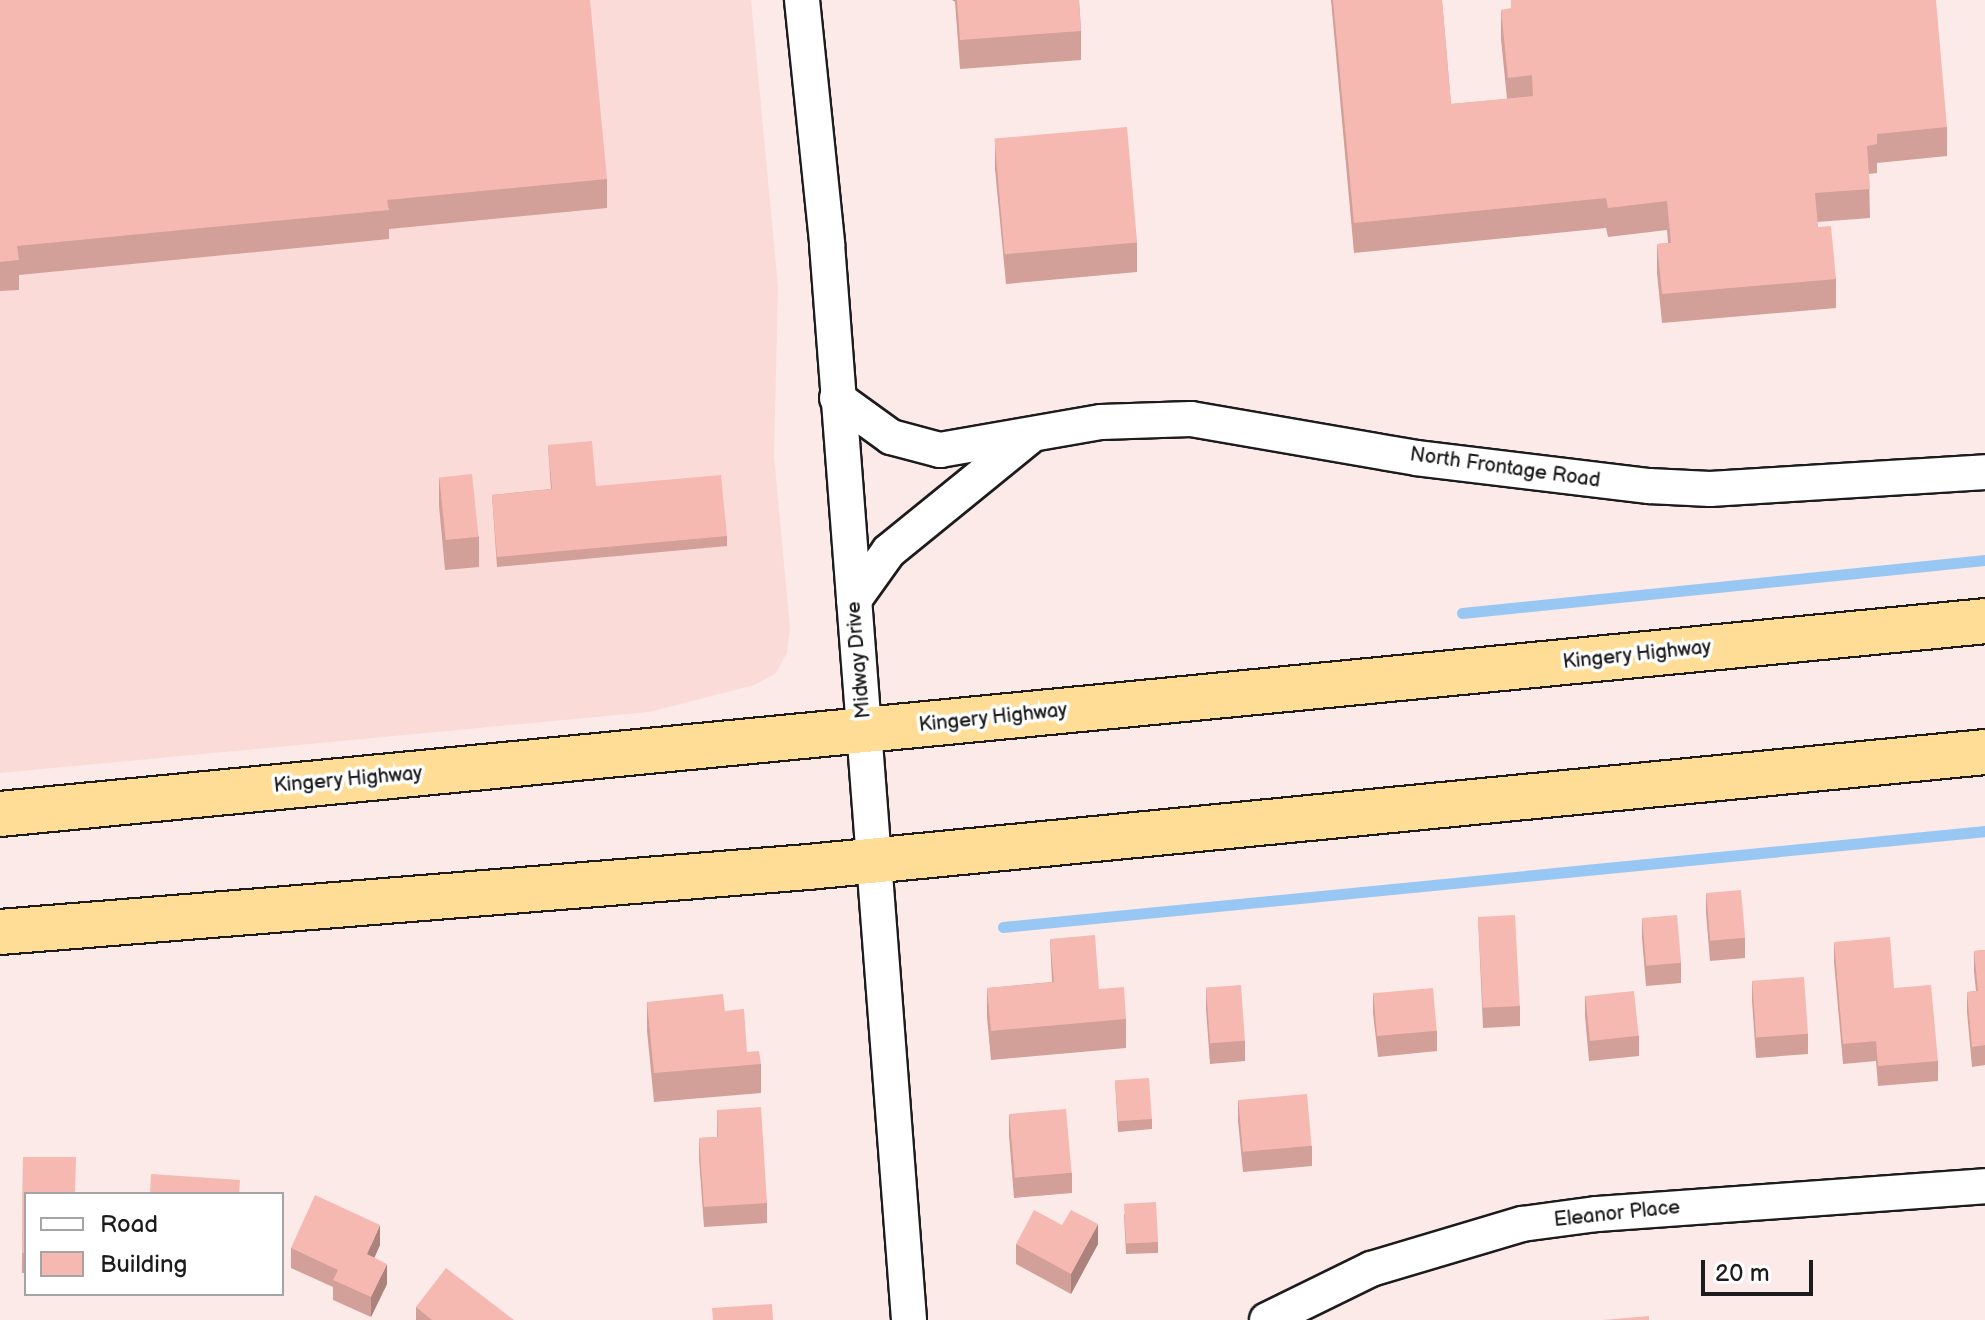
<!DOCTYPE html>
<html>
<head>
<meta charset="utf-8">
<style>
  body { margin:0 }
  #map { position:relative; width:1985px; height:1320px; overflow:hidden; background:#fceae8; font-family:"Balsamiq Sans",sans-serif }
  div>[style] { position:absolute }
  [style*='--x'] { left:calc(var(--x)*1px); top:calc(var(--y)*1px); width:calc(var(--w)*1px); rotate:calc(var(--a)*1deg) }
  .built>* { inset:0; background:#fadbd8 }
  .stream>* { height:11px; margin:-5.5px; padding:0 5.5px; transform-origin:5.5px; border-radius:5.5px; background:#98c7f3 }
  .roads { filter:drop-shadow(2px 0 #1c1c1c) drop-shadow(-2px 0 #1c1c1c) drop-shadow(0 2px #1c1c1c) drop-shadow(0 -2px #1c1c1c) }
  .minor>* { height:34px; margin:-17px; padding:0 17px; transform-origin:17px; border-radius:17px; background:#fff }
  .trunk>* { height:44px; margin:-22px; padding:0 22px; transform-origin:22px; border-radius:22px; background:#ffdd96 }
  .wall>* { inset:0; background:#d39f99 }
  .shaded-wall>* { inset:0; background:#ac827d }
  .building>* { inset:0; background:#f5b9b2; transform-origin:0 0 }
  span { translate:-50% -50%; white-space:nowrap; text-align:center; line-height:1.15; -webkit-text-stroke:7px #fff; paint-order:stroke }
  .street-label { font-size:20px; color:#1c1c1c }
  .legend { position:absolute; left:24px; top:1192px; width:260px; height:104px; box-sizing:border-box; background:#fff; border:2px solid #a4a4a4; margin:0; padding:10px 14px; list-style:none; font-size:24px; color:#1c1c1c }
  .legend li { display:flex; align-items:center; gap:16px; height:40px }
  .legend b { width:40px; border:2px solid #a4a4a4 }
  .scale { position:absolute; left:1701px; top:1260px; width:112px; height:36px; box-sizing:border-box; border:4px solid #1c1c1c; border-top:0; padding-left:10px; font-size:24px; line-height:28px; white-space:nowrap; color:#1c1c1c; -webkit-text-stroke:6px #fff; paint-order:stroke }
</style>
</head>
<body>
<div id="map">
  <div class="built">
    <i style="clip-path:polygon(0 0,751px 0,778px 287px,774px 456px,790px 628px,787px 653px,775px 674px,754px 685px,649px 712px,0 773px)"></i>
  </div>
  <div class="stream">
    <i style="--x:1462;--y:613;--w:526;--a:-5.79"></i>
    <i style="--x:1003;--y:927;--w:987;--a:-5.58"></i>
  </div>
  <div class="roads">
    <div class="minor">
      <i style="--x:802;--y:0;--w:245;--a:84.1"></i>
      <i style="--x:827;--y:244;--w:1079;--a:85.64"></i>
      <i style="--x:837;--y:398;--w:67;--a:35.8"></i>
      <i style="--x:891;--y:437;--w:51;--a:14.9"></i>
      <i style="--x:940;--y:450;--w:163;--a:-9.9"></i>
      <i style="--x:1101;--y:422;--w:90;--a:-1.9"></i>
      <i style="--x:1191;--y:419;--w:228;--a:9.8"></i>
      <i style="--x:1416;--y:458;--w:235;--a:6.9"></i>
      <i style="--x:1649;--y:486;--w:61;--a:2.8"></i>
      <i style="--x:1710;--y:489;--w:276;--a:-3.5"></i>
      <i style="--x:854;--y:600;--w:60;--a:-54.5"></i>
      <i style="--x:889;--y:551;--w:179;--a:-39.1"></i>
      <i style="--x:1267;--y:1320;--w:116;--a:-26.1"></i>
      <i style="--x:1371;--y:1269;--w:158;--a:-16.6"></i>
      <i style="--x:1522;--y:1224;--w:76;--a:-7.6"></i>
      <i style="--x:1597;--y:1214;--w:389;--a:-4.1"></i>
    </div>
    <div class="trunk">
      <i style="--x:0;--y:814;--w:1994;--a:-5.55"></i>
      <i style="--x:0;--y:932;--w:811;--a:-4.6"></i>
      <i style="--x:808;--y:867;--w:1183;--a:-5.58"></i>
    </div>
  </div>
  <div class="wall">
    <i style="clip-path:polygon(0 0,607px 179px,607px 208px,389px 229px,389px 239px,19px 275px,19px 290px,0 291px)"></i>
    <i style="clip-path:polygon(952px 0,1079px 0,1081px 31px,1081px 60px,960px 69px,955px 2px)"></i>
    <i style="clip-path:polygon(1331px 0,1442px 0,1451px 104px,1507px 99px,1501px 39px,1501px 10px,1947px 127px,1947px 156px,1877px 163px,1877px 173px,1869px 174px,1870px 218px,1817px 222px,1818px 227px,1836px 279px,1836px 308px,1662px 323px,1657px 273px,1657px 244px,1668px 243px,1667px 230px,1608px 237px,1606px 228px,1354px 253px)"></i>
    <i style="clip-path:polygon(995px 139px,1137px 243px,1137px 272px,1006px 284px,995px 169px)"></i>
    <i style="clip-path:polygon(548px 445px,596px 486px,727px 536px,727px 546px,497px 567px,492px 495px,551px 489px)"></i>
    <i style="clip-path:polygon(439px 477px,479px 537px,479px 567px,445px 570px,439px 506px)"></i>
    <i style="clip-path:polygon(1706px 893px,1745px 938px,1745px 958px,1710px 961px,1706px 913px)"></i>
    <i style="clip-path:polygon(1478px 917px,1520px 1006px,1520px 1026px,1483px 1028px)"></i>
    <i style="clip-path:polygon(1642px 918px,1681px 963px,1681px 983px,1646px 986px,1642px 938px)"></i>
    <i style="clip-path:polygon(1050px 939px,1126px 1019px,1126px 1048px,991px 1060px,987px 1017px,987px 988px,1052px 982px)"></i>
    <i style="clip-path:polygon(1834px 942px,1894px 988px,1938px 1061px,1938px 1081px,1878px 1086px,1876px 1061px,1843px 1064px,1834px 962px)"></i>
    <i style="clip-path:polygon(1985px 950px,1985px 1065px,1972px 1067px,1967px 1012px,1967px 992px,1976px 991px,1974px 971px,1974px 951px)"></i>
    <i style="clip-path:polygon(1752px 981px,1808px 1034px,1808px 1054px,1756px 1058px,1752px 1001px)"></i>
    <i style="clip-path:polygon(1206px 989px,1245px 1041px,1245px 1061px,1210px 1064px,1206px 1009px)"></i>
    <i style="clip-path:polygon(1373px 993px,1437px 1031px,1437px 1051px,1378px 1057px,1373px 1013px)"></i>
    <i style="clip-path:polygon(1585px 996px,1639px 1036px,1639px 1056px,1589px 1061px,1585px 1016px)"></i>
    <i style="clip-path:polygon(647px 1002px,725px 1011px,747px 1052px,761px 1064px,761px 1093px,654px 1102px,647px 1031px)"></i>
    <i style="clip-path:polygon(1115px 1081px,1152px 1119px,1152px 1129px,1118px 1132px)"></i>
    <i style="clip-path:polygon(1238px 1101px,1312px 1146px,1312px 1166px,1243px 1172px,1238px 1121px)"></i>
    <i style="clip-path:polygon(717px 1110px,767px 1203px,767px 1223px,704px 1227px,699px 1159px,699px 1138px,717px 1137px)"></i>
    <i style="clip-path:polygon(1009px 1115px,1072px 1173px,1072px 1193px,1014px 1198px,1009px 1135px)"></i>
    <i style="clip-path:polygon(23px 1157px,26px 1194px,26px 1273px,22px 1273px)"></i>
    <i style="clip-path:polygon(1124px 1214px,1158px 1242px,1158px 1253px,1126px 1254px)"></i>
    <i style="clip-path:polygon(1062px 1225px,1098px 1244px,1071px 1294px,1016px 1264px,1016px 1244px)"></i>
    <i style="clip-path:polygon(380px 1245px,374px 1258px,387px 1284px,371px 1317px,333px 1300px,333px 1287px,291px 1268px,291px 1248px)"></i>
    <i style="clip-path:polygon(416px 1307px,514px 1320px,416px 1320px)"></i>
  </div>
  <div class="shaded-wall">
    <i style="clip-path:polygon(1098px 1224px,1098px 1244px,1071px 1294px,1071px 1274px)"></i>
    <i style="clip-path:polygon(380px 1225px,380px 1245px,367px 1274px,367px 1254px)"></i>
    <i style="clip-path:polygon(387px 1264px,387px 1284px,371px 1317px,371px 1297px)"></i>
  </div>
  <div class="building">
    <i style="clip-path:polygon(0 0,590px 0,607px 179px,387px 200px,389px 210px,17px 246px,19px 260px,0 262px)"></i>
    <i style="clip-path:polygon(957px 0,1079px 0,1081px 31px,960px 40px)"></i>
    <i style="clip-path:polygon(1333px 0,1442px 0,1451px 104px,1533px 96px,1532px 75px,1508px 78px,1501px 10px,1511px 8px,1511px 0,1936px 0,1947px 127px,1877px 134px,1877px 144px,1867px 146px,1870px 189px,1815px 193px,1818px 227px,1831px 226px,1836px 279px,1662px 294px,1657px 244px,1671px 243px,1667px 201px,1608px 208px,1606px 198px,1354px 223px)"></i>
    <i style="left:1127px;top:127px;width:116px;height:133px;rotate:85deg"></i>
    <i style="clip-path:polygon(592px 441px,596px 486px,721px 475px,727px 536px,497px 557px,492px 495px,552px 489px,548px 445px)"></i>
    <i style="left:472px;top:474px;width:63px;height:33px;rotate:84deg"></i>
    <i style="left:1741px;top:890px;width:48px;height:35px;rotate:85deg"></i>
    <i style="left:1515px;top:915px;width:91px;height:37px;rotate:87deg"></i>
    <i style="left:1677px;top:915px;width:48px;height:35px;rotate:85deg"></i>
    <i style="clip-path:polygon(1095px 935px,1099px 989px,1124px 987px,1126px 1019px,991px 1031px,987px 988px,1054px 982px,1050px 939px)"></i>
    <i style="clip-path:polygon(1890px 937px,1894px 988px,1931px 985px,1938px 1061px,1878px 1066px,1876px 1041px,1843px 1044px,1834px 942px)"></i>
    <i style="clip-path:polygon(1985px 950px,1985px 1045px,1972px 1047px,1967px 992px,1978px 991px,1974px 951px)"></i>
    <i style="left:1804px;top:977px;width:57px;height:52px;rotate:86deg"></i>
    <i style="left:1241px;top:985px;width:56px;height:35px;rotate:86deg"></i>
    <i style="left:1433px;top:988px;width:43px;height:60px;rotate:85deg"></i>
    <i style="left:1634px;top:991px;width:45px;height:49px;rotate:84deg"></i>
    <i style="clip-path:polygon(723px 994px,725px 1011px,744px 1009px,747px 1052px,759px 1051px,761px 1064px,654px 1073px,647px 1002px)"></i>
    <i style="left:1149px;top:1078px;width:41px;height:34px;rotate:86deg"></i>
    <i style="left:1307px;top:1094px;width:52px;height:69px;rotate:85deg"></i>
    <i style="clip-path:polygon(761px 1107px,767px 1203px,704px 1207px,699px 1138px,718px 1137px,717px 1110px)"></i>
    <i style="left:1066px;top:1109px;width:64px;height:57px;rotate:85deg"></i>
    <i style="clip-path:polygon(23px 1157px,76px 1157px,75px 1194px,26px 1194px,26px 1253px,22px 1253px)"></i>
    <i style="clip-path:polygon(151px 1174px,240px 1180px,239px 1194px,150px 1194px)"></i>
    <i style="clip-path:polygon(315px 1195px,380px 1225px,367px 1254px,387px 1264px,371px 1297px,333px 1280px,338px 1270px,291px 1248px)"></i>
    <i style="left:1156px;top:1202px;width:40px;height:32px;rotate:87deg"></i>
    <i style="clip-path:polygon(1034px 1210px,1062px 1225px,1071px 1210px,1098px 1224px,1071px 1274px,1016px 1244px)"></i>
    <i style="clip-path:polygon(446px 1268px,514px 1320px,432px 1320px,416px 1307px)"></i>
    <i style="clip-path:polygon(772px 1304px,773px 1320px,713px 1320px,712px 1308px)"></i>
    <i style="clip-path:polygon(1649px 1316px,1649px 1320px,1603px 1320px)"></i>
  </div>
  <div class="street-label">
    <span style="left:1505px;top:468px;rotate:8deg">North Frontage Road</span>
    <span style="left:1637px;top:655px;rotate:-6deg">Kingery Highway</span>
    <span style="left:859px;top:660px;rotate:-95deg">Midway Drive</span>
    <span style="left:993px;top:718px;rotate:-6deg">Kingery Highway</span>
    <span style="left:348px;top:780px;rotate:-5deg">Kingery Highway</span>
    <span style="left:1617px;top:1214px;rotate:-6deg">Eleanor Place</span>
  </div>
  <ul class="legend">
  <li><b style="height:10px;background:#fff"></b>Road</li>
  <li><b style="height:22px;background:#f5b9b2"></b>Building</li>
  </ul>
  <div class="scale">20 m</div>
</div>
</body>
</html>
